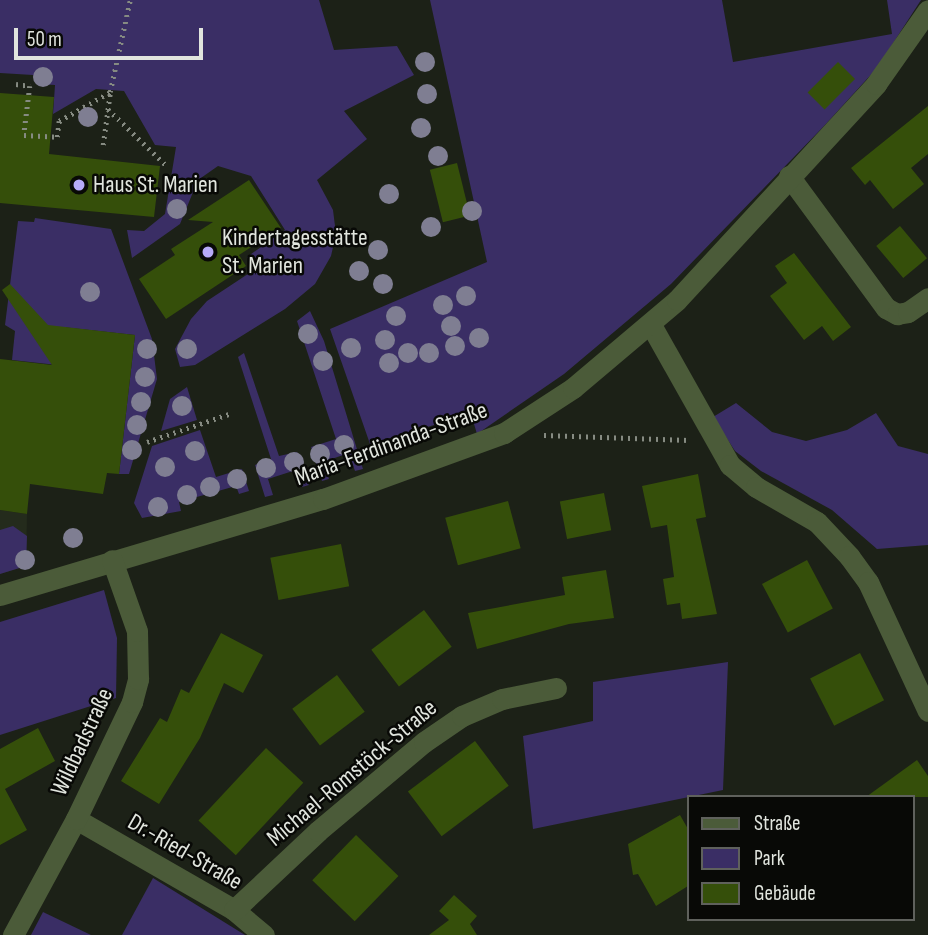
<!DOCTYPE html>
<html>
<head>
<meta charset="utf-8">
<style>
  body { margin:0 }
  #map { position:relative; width:928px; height:935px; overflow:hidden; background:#1c2117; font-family:"Sofia Sans Condensed",sans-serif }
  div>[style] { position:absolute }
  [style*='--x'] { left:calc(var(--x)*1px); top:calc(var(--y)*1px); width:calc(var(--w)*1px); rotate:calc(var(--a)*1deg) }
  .built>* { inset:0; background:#242b1c }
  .green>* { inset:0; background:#3a2e65 }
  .building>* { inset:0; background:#354f0a; transform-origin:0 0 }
  .path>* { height:4.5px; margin-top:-2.25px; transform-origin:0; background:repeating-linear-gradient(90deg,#868b82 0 2px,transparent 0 7px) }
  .minor>* { height:21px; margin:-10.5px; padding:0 10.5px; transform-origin:10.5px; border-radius:10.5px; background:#4b5b39 }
  .trees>* { width:20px; height:20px; margin:-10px; border-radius:50%; background:#7f7e92 }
  .dots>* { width:19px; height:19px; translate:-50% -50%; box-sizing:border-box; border:4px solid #080906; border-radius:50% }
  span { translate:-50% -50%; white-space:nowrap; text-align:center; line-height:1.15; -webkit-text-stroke:5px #080906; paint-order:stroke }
  .poi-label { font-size:24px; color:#e1e5de }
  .left { translate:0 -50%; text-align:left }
  .street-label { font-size:24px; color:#e1e5de }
  .legend { position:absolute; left:687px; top:795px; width:228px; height:126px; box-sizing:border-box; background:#080906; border:2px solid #5f615c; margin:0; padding:9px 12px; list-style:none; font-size:21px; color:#e1e5de }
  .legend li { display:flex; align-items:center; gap:14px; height:35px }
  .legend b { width:35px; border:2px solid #5f615c }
  .scale { position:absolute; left:14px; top:28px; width:189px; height:32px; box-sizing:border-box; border:4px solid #e1e5de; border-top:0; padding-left:9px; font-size:21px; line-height:24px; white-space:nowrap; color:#e1e5de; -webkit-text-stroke:5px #080906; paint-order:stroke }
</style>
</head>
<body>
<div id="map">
  <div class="built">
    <i style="clip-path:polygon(0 510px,27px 514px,26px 566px,0 574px)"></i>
  </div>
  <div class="green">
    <i style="clip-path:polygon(0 0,319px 0,334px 50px,397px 46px,414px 75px,344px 111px,367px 139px,317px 180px,333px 210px,336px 234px,331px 256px,315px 284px,285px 309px,195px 365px,180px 367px,175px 349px,191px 319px,207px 301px,254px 270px,247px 257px,285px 230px,251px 176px,218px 166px,198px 180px,180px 224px,132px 258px,127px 230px,144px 231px,165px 214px,176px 147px,155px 145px,124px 91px,96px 89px,53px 114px,55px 85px,37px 84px,33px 75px,0 73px)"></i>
    <i style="clip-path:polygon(430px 0,722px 0,733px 62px,892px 34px,887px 0,921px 0,877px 68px,825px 125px,671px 284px,564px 374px,477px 434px,471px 414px,370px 444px,330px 329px,487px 262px)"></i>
    <i style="clip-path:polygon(35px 218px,111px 229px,152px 339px,157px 379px,129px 474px,119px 474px,135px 335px,62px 327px,57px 365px,12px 360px,15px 331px,5px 325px,18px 221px,34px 222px)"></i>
    <i style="clip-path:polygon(310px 311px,324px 341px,363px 469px,355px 471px,349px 453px,323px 462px,329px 479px,322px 481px,311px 447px,336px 439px,297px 321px)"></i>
    <i style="clip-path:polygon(244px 353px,279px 456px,297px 452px,309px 485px,302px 487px,296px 470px,268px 479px,273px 495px,265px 497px,255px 465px,271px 459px,238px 357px)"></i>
    <i style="clip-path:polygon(187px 387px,197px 420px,161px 431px,170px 399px)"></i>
    <i style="clip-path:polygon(736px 403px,772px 432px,806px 441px,847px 430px,876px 413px,898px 446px,928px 454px,928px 545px,877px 549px,832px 510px,761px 471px,735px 451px,713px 417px)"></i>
    <i style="clip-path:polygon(200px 430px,216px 477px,242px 469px,249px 491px,239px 494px,236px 486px,179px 502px,181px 511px,142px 518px,134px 503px,152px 446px)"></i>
    <i style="clip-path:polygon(13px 526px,27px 536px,26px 566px,0 574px,0 530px)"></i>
    <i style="clip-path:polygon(104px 590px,117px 638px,116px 698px,0 735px,0 622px)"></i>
    <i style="clip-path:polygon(728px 662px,723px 790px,533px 829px,523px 736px,593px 721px,593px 682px)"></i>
    <i style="clip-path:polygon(153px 878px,245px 935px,122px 935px)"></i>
    <i style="clip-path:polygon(43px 912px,91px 935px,31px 935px)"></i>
  </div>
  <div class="building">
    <i style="left:838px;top:62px;width:24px;height:43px;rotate:45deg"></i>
    <i style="clip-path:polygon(0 93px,54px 97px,49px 154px,160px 166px,154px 217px,0 203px)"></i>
    <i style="clip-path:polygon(928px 106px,928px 154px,911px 168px,924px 184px,893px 209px,870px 180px,865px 185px,851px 168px)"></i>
    <i style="left:457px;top:163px;width:54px;height:28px;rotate:76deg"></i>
    <i style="clip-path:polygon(249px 180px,281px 228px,239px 255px,246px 266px,166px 319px,139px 279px,175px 255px,171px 249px,213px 222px,188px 220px)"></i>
    <i style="left:900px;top:226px;width:42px;height:31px;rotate:50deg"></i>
    <i style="clip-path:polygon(794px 253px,851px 327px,833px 341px,822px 326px,804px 340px,770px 296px,787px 283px,775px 266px)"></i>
    <i style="clip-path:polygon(10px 284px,48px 325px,135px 335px,119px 474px,107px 473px,103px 494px,30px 484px,27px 514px,0 510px,0 359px,52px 365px,2px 290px)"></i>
    <i style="clip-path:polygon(698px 474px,706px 517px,696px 519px,717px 614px,682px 619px,680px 603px,667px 605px,663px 579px,674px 577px,667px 525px,651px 528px,642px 486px)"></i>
    <i style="left:604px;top:493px;width:38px;height:45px;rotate:79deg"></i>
    <i style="left:508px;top:501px;width:49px;height:65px;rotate:75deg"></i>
    <i style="left:341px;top:544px;width:43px;height:72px;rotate:79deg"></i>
    <i style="left:807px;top:560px;width:55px;height:51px;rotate:62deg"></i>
    <i style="clip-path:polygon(606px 570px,614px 618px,569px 624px,477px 649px,468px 613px,565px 595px,562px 577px)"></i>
    <i style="left:424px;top:610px;width:46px;height:66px;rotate:53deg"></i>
    <i style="clip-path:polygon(221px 633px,263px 655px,243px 693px,224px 683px,200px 738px,159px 804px,121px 781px,160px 718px,167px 722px,181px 689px,189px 693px)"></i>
    <i style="left:860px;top:653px;width:53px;height:56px;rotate:63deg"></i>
    <i style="left:337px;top:675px;width:46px;height:56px;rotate:53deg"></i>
    <i style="clip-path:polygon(38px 728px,55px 761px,5px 789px,27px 830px,0 845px,0 749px)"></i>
    <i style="left:475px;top:741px;width:56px;height:84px;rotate:53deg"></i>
    <i style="left:266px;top:748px;width:51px;height:99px;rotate:43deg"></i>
    <i style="clip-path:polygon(917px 760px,928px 776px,928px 797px,866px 797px)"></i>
    <i style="clip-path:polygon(680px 815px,688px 829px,688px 886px,656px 906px,638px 874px,633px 875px,628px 844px)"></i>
    <i style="left:356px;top:835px;width:59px;height:63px;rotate:44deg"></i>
    <i style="clip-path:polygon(454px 895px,477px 916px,470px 924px,477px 935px,429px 935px,449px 920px,439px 911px)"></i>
  </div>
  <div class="path">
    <i style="--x:16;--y:84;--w:14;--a:8"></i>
    <i style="--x:30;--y:86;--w:49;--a:97"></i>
    <i style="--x:24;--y:135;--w:33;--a:3"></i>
    <i style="--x:57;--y:137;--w:16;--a:-83"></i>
    <i style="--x:59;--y:121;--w:59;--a:-29.6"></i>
    <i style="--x:110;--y:92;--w:94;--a:-77.7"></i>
    <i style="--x:108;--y:109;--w:81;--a:44"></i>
    <i style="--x:103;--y:145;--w:52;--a:-82.3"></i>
    <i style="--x:544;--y:435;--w:145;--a:2"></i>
    <i style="--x:147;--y:442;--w:87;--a:-18.9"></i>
  </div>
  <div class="minor">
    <i style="--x:789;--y:176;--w:164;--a:53.7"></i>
    <i style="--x:886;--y:308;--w:13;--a:29"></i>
    <i style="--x:897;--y:314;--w:11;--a:-10"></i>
    <i style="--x:908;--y:312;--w:24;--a:-35"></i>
    <i style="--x:651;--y:325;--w:161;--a:60.6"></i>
    <i style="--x:730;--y:465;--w:34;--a:40"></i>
    <i style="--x:756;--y:487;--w:70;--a:29.8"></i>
    <i style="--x:817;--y:522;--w:47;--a:46.7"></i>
    <i style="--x:849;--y:556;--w:32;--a:54"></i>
    <i style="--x:868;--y:582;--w:142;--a:65.1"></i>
    <i style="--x:0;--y:595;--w:337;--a:-16.6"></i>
    <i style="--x:323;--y:499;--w:193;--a:-20"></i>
    <i style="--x:504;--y:433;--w:82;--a:-33.1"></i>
    <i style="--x:573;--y:388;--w:136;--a:-40.2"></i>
    <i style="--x:677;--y:300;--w:294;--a:-47.3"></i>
    <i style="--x:876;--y:84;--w:90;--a:-54.9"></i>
    <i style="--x:76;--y:819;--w:182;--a:29.9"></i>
    <i style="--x:234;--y:910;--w:39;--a:40"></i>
    <i style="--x:234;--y:910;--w:115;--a:-43.2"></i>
    <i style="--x:318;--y:831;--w:138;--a:-40"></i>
    <i style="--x:424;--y:742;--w:46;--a:-34.4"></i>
    <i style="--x:462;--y:716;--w:43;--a:-23"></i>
    <i style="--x:502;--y:699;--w:55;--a:-11.5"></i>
    <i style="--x:13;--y:935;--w:132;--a:-61.5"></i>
    <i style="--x:76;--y:819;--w:130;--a:-64.4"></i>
    <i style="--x:132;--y:702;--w:24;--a:-75"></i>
    <i style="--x:138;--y:679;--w:48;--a:-91.2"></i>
    <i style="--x:137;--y:631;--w:75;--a:-109.4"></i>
  </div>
  <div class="trees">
    <i style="left:425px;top:62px"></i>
    <i style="left:43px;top:77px"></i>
    <i style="left:427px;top:94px"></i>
    <i style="left:88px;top:117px"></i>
    <i style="left:421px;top:128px"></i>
    <i style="left:438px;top:156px"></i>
    <i style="left:389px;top:194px"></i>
    <i style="left:177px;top:209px"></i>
    <i style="left:472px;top:211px"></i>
    <i style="left:431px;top:227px"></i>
    <i style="left:378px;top:250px"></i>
    <i style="left:359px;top:271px"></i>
    <i style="left:383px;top:284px"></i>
    <i style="left:90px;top:292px"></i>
    <i style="left:466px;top:296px"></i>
    <i style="left:443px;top:305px"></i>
    <i style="left:396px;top:316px"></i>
    <i style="left:451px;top:326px"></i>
    <i style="left:308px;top:334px"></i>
    <i style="left:479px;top:338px"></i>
    <i style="left:385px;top:340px"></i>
    <i style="left:455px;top:346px"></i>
    <i style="left:351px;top:348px"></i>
    <i style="left:147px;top:349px"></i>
    <i style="left:187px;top:349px"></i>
    <i style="left:408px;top:353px"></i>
    <i style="left:429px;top:353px"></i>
    <i style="left:323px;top:361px"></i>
    <i style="left:389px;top:363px"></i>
    <i style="left:145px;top:377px"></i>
    <i style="left:141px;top:402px"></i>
    <i style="left:182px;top:406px"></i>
    <i style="left:137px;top:425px"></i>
    <i style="left:344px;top:445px"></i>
    <i style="left:132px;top:450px"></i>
    <i style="left:195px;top:451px"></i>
    <i style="left:320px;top:454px"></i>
    <i style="left:294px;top:462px"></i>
    <i style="left:165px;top:467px"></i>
    <i style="left:266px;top:468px"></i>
    <i style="left:237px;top:479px"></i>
    <i style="left:210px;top:487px"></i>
    <i style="left:187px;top:495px"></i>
    <i style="left:158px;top:507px"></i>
    <i style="left:73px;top:538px"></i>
    <i style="left:25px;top:560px"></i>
  </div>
  <div class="dots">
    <i style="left:79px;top:185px;background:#b7abf8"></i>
    <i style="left:208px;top:252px;background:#b7abf8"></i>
  </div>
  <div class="poi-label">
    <span class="left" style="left:93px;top:185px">Haus St. Marien</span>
    <span class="left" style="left:222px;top:252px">Kindertagesstätte<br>St. Marien</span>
  </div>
  <div class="street-label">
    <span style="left:391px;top:444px;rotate:-20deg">Maria-Ferdinanda-Straße</span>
    <span style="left:82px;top:742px;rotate:-65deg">Wildbadstraße</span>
    <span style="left:352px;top:773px;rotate:-40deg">Michael-Romstöck-Straße</span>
    <span style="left:185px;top:852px;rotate:30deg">Dr.-Ried-Straße</span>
  </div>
  <ul class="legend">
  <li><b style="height:9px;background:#4b5b39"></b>Straße</li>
  <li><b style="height:19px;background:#3a2e65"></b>Park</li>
  <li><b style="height:19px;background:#354f0a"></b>Gebäude</li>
  </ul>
  <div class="scale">50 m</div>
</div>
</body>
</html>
